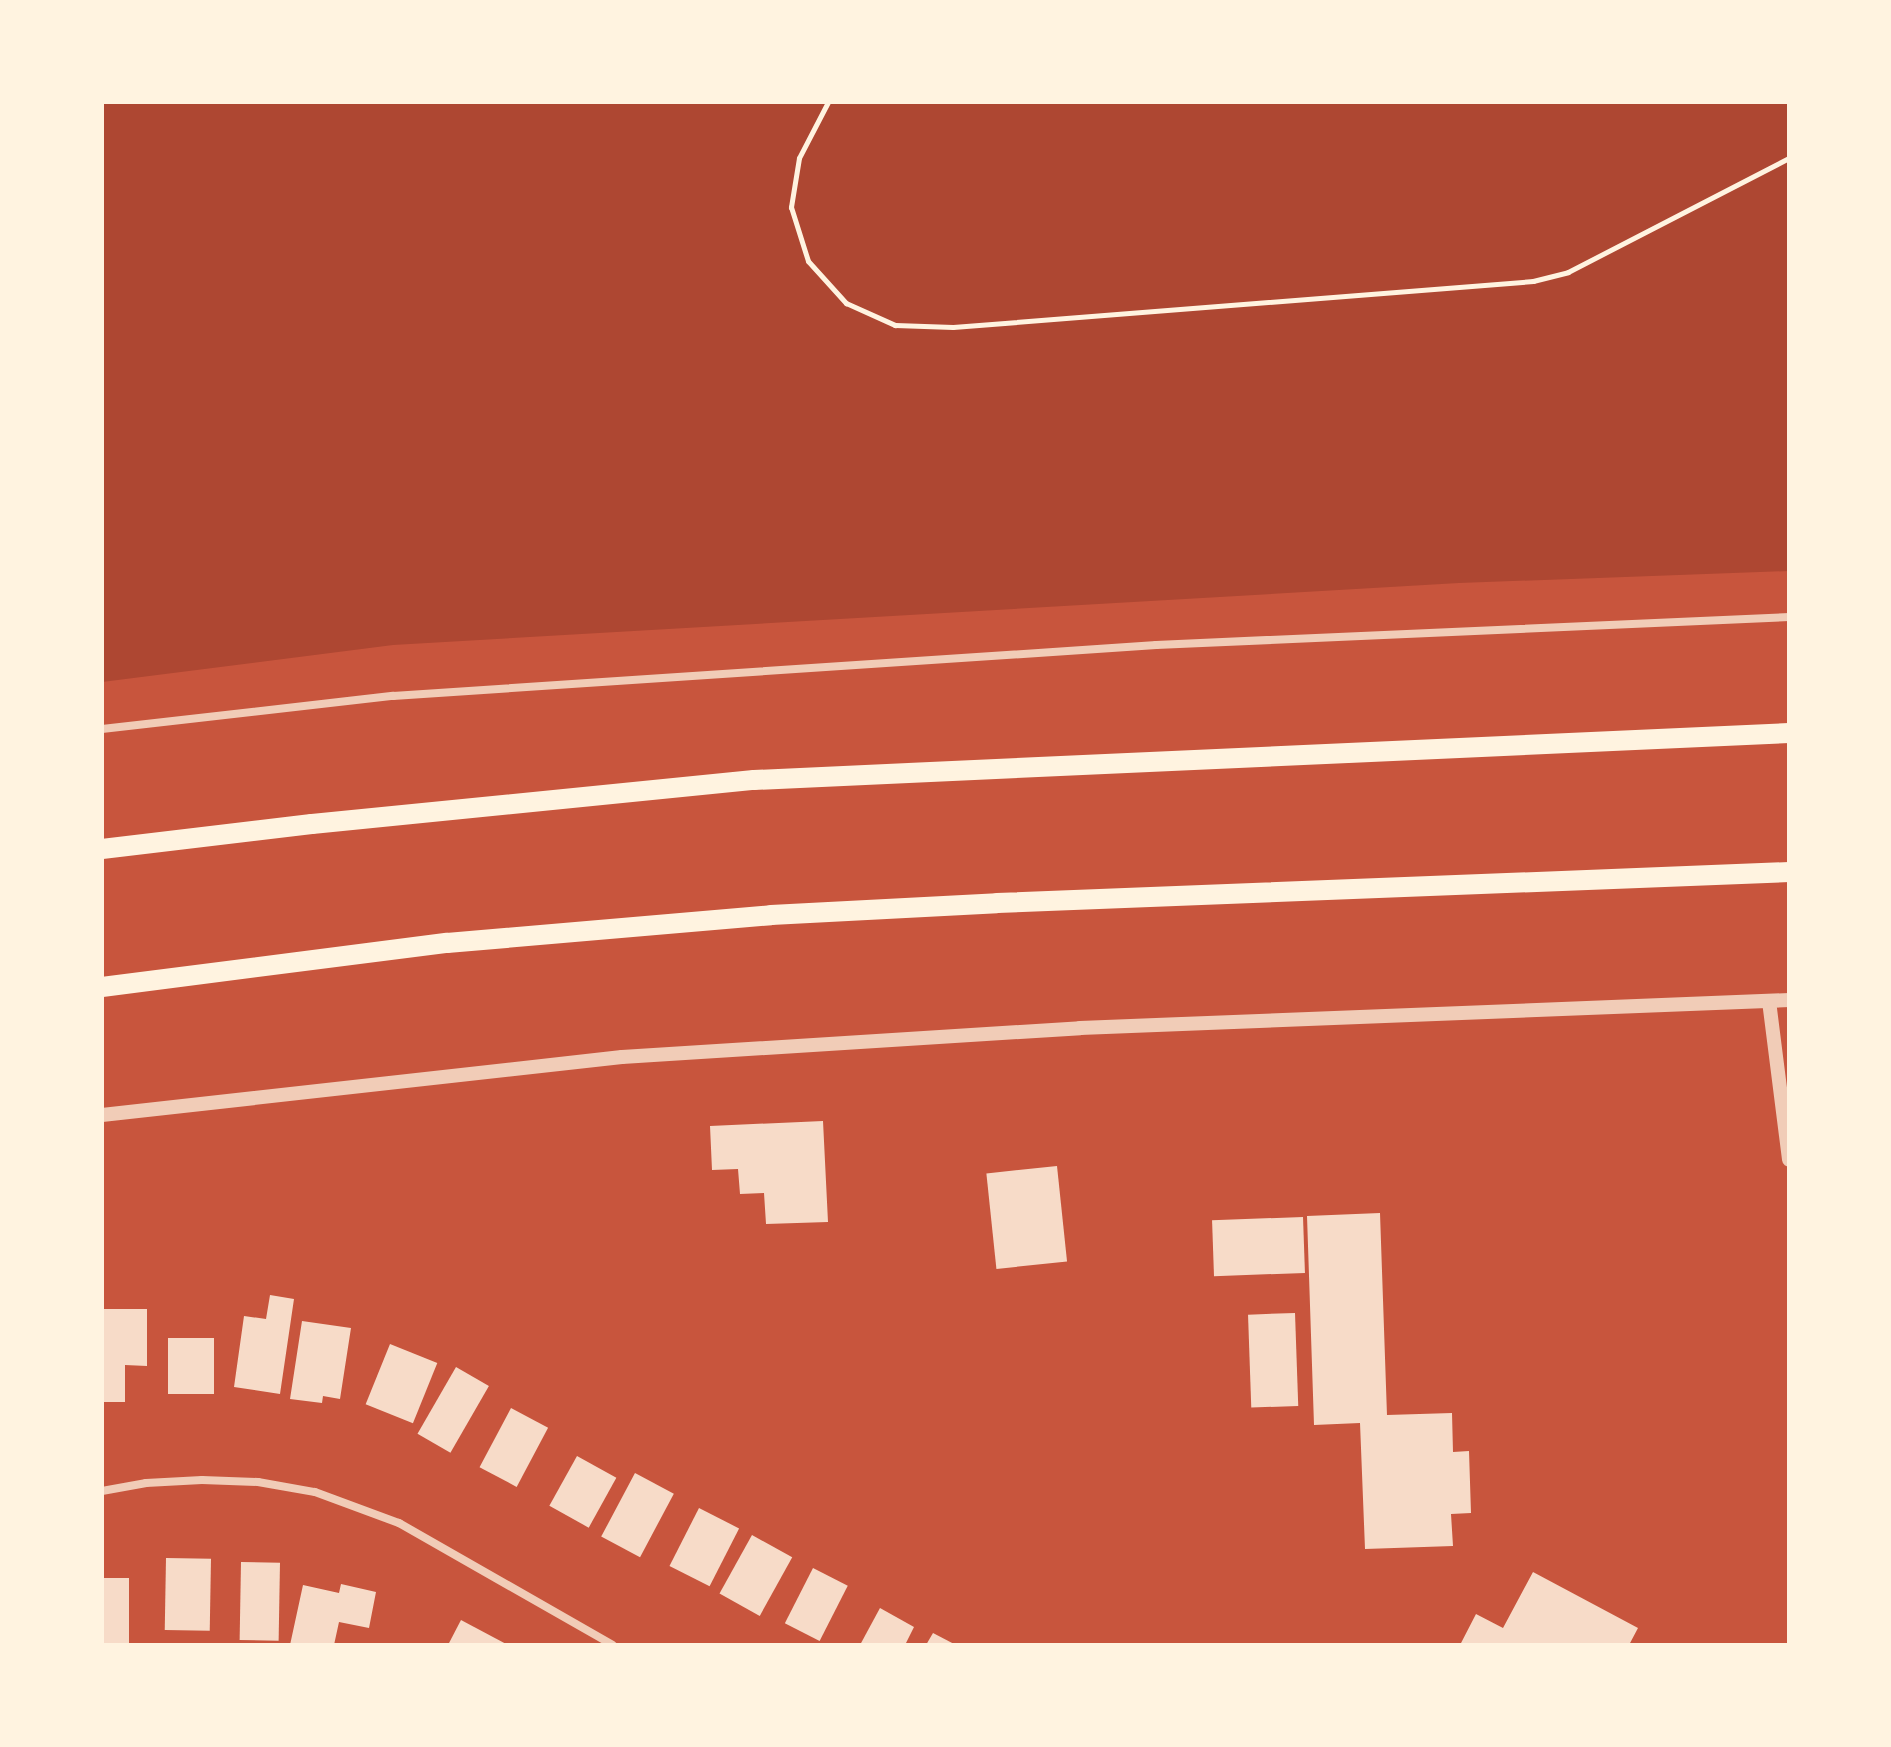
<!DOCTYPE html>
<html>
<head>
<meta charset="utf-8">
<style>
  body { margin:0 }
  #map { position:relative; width:1891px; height:1747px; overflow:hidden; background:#c8553d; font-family:"Alegreya Sans",sans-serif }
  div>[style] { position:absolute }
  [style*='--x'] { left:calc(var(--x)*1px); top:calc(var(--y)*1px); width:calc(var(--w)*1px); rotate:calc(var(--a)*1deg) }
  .green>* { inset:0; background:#ae4732 }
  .building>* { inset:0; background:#f7dbc8; transform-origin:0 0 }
  .path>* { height:5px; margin:-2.5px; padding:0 2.5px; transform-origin:2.5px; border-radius:2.5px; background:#fff3e0 }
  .minor>* { height:8px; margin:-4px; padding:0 4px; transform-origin:4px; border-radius:4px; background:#f1ccb7 }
  .tertiary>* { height:14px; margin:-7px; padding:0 7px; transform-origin:7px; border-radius:7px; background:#f1ccb7 }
  .primary>* { height:20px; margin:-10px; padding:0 10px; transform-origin:10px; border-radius:10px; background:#fff3e0 }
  span { translate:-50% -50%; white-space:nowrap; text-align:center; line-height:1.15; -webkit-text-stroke:8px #fff3e0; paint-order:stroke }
  .frame { position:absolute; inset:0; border:104px solid #fff3e0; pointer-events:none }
</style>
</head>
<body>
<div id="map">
  <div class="green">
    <i style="clip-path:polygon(102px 102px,1789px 102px,1789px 571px,1459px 583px,393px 645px,102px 682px)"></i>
  </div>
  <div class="building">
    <i style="clip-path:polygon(823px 1121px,828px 1222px,766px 1224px,764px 1193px,740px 1194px,738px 1169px,712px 1170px,710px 1126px)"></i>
    <i style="left:1057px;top:1166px;width:96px;height:71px;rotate:84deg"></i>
    <i style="clip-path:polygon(1380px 1213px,1387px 1415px,1452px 1413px,1453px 1452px,1469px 1451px,1471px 1513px,1451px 1514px,1453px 1546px,1365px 1549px,1360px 1423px,1314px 1425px,1307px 1216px)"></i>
    <i style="left:1303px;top:1217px;width:56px;height:91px;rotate:88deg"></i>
    <i style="clip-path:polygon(270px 1295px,294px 1299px,280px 1394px,234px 1387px,244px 1316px,266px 1319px)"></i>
    <i style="clip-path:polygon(102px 1309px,147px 1309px,147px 1366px,125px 1365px,125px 1402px,102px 1402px)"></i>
    <i style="left:1295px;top:1313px;width:93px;height:47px;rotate:88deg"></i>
    <i style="clip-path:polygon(302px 1321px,351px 1328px,340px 1399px,323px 1396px,322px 1403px,290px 1399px)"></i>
    <i style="left:168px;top:1338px;width:46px;height:56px"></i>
    <i style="left:390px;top:1344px;width:51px;height:65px;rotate:22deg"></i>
    <i style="left:456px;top:1367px;width:38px;height:77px;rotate:30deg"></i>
    <i style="left:511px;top:1408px;width:42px;height:67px;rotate:28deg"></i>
    <i style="left:577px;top:1456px;width:45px;height:57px;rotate:29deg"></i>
    <i style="left:635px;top:1473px;width:44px;height:72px;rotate:28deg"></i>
    <i style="left:699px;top:1508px;width:45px;height:65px;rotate:27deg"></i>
    <i style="left:752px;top:1535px;width:46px;height:67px;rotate:29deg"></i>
    <i style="left:166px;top:1558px;width:45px;height:72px;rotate:1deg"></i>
    <i style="left:241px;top:1562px;width:39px;height:78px;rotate:1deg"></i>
    <i style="left:813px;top:1568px;width:39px;height:62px;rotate:27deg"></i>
    <i style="clip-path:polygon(1533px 1572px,1638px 1628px,1629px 1645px,1460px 1645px,1476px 1614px,1503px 1628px)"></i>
    <i style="left:102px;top:1578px;width:27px;height:67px"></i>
    <i style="clip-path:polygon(341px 1584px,376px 1592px,369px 1628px,339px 1622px,334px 1645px,290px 1645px,303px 1585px,339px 1593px)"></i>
    <i style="clip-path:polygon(880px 1608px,914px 1627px,905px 1645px,860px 1645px)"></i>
    <i style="clip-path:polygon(461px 1620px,508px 1645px,448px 1645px)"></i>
    <i style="clip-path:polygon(933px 1633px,956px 1645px,926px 1645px)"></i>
  </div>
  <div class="path">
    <i style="--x:828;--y:102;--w:63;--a:117.4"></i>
    <i style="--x:799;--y:158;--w:50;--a:99.3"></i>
    <i style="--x:791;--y:207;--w:57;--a:72.5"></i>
    <i style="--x:808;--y:261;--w:57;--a:47.9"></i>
    <i style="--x:846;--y:303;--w:54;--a:24.2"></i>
    <i style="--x:895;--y:325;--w:58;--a:2"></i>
    <i style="--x:953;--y:327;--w:582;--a:-4.53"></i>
    <i style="--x:1533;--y:281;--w:36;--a:-14"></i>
    <i style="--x:1568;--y:272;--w:249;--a:-27.3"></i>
  </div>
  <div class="minor">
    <i style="--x:102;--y:729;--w:293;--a:-6.5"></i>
    <i style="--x:393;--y:696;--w:765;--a:-3.82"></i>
    <i style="--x:1156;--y:645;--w:634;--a:-2.53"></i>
    <i style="--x:102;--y:1491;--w:45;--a:-10.3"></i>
    <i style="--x:146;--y:1483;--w:56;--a:-3.1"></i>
    <i style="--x:202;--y:1480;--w:56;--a:2"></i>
    <i style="--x:258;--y:1482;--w:58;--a:10"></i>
    <i style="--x:315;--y:1492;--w:90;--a:20.3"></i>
    <i style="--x:399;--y:1523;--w:246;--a:29.7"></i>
  </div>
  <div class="tertiary">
    <i style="--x:1769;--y:1001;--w:160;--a:82.8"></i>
    <i style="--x:102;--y:1115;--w:523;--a:-6.36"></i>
    <i style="--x:622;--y:1057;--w:459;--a:-3.6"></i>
    <i style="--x:1080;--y:1028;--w:710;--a:-2.26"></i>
  </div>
  <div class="primary">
    <i style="--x:102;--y:849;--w:211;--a:-6.8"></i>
    <i style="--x:312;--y:824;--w:444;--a:-5.7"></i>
    <i style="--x:754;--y:780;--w:1036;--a:-2.6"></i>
    <i style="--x:102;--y:987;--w:348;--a:-7.3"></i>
    <i style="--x:447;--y:943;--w:325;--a:-4.9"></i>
    <i style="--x:771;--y:915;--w:226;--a:-3"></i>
    <i style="--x:997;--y:903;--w:793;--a:-2.24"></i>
  </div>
  <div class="frame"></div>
</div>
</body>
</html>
